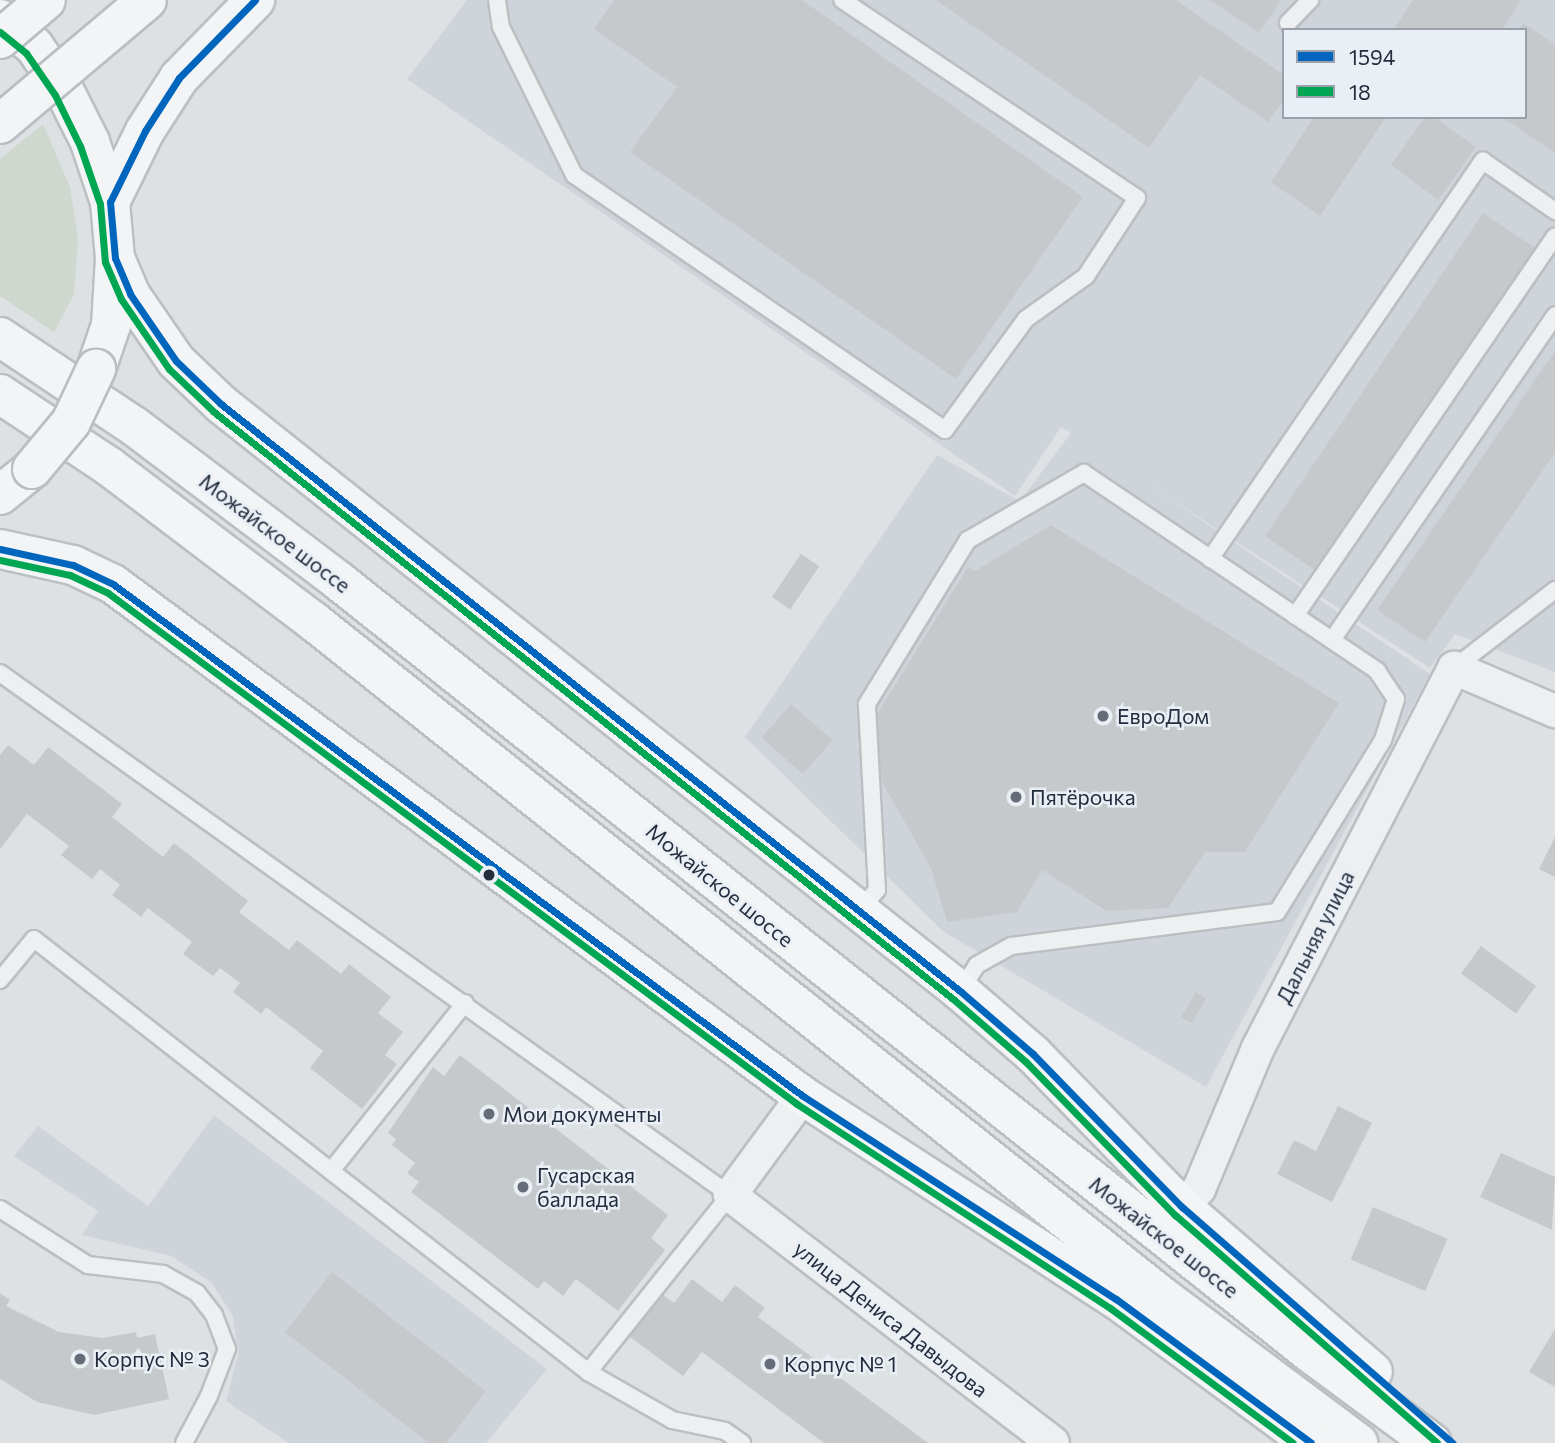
<!DOCTYPE html>
<html>
<head>
<meta charset="utf-8">
<style>
  body { margin:0 }
  #map { position:relative; width:1555px; height:1443px; overflow:hidden; background:#dee1e4; font-family:Commissioner,sans-serif }
  div>[style] { position:absolute }
  [style*='--x'] { left:calc(var(--x)*1px); top:calc(var(--y)*1px); width:calc(var(--w)*1px); rotate:calc(var(--a)*1deg) }
  .built>* { inset:0; background:#cfd4db }
  .green>* { inset:0; background:#ced8ce }
  .building>* { inset:0; background:#c6c9cc; transform-origin:0 0 }
  .roads { filter:drop-shadow(2px 0 #bcbfc2) drop-shadow(-2px 0 #bcbfc2) drop-shadow(0 2px #bcbfc2) drop-shadow(0 -2px #bcbfc2) }
  .lane>* { height:16px; margin:-8px; padding:0 8px; transform-origin:8px; border-radius:8px; background:#edeff1 }
  .street>* { height:32px; margin:-16px; padding:0 16px; transform-origin:16px; border-radius:16px; background:#edeff1 }
  .primary>* { height:38px; margin:-19px; padding:0 19px; transform-origin:19px; border-radius:19px; background:#f2f4f5 }
  .bridges { filter:drop-shadow(2px 0 #babec2) drop-shadow(-2px 0 #babec2) drop-shadow(0 2px #babec2) drop-shadow(0 -2px #babec2) }
  .primary-bridge>* { height:38px; margin:-19px; padding:0 19px; transform-origin:19px; border-radius:19px; background:#f2f4f5 }
  .highway-bridge>* { height:38px; margin:-19px; padding:0 19px; transform-origin:19px; border-radius:19px; background:#f2f4f5 }
  .bus-1>* { height:7px; margin:-3.5px; padding:0 3.5px; transform-origin:3.5px; border-radius:3.5px; background:#0065bd }
  .bus-2>* { height:7px; margin:-3.5px; padding:0 3.5px; transform-origin:3.5px; border-radius:3.5px; background:#00a651 }
  .dots>* { width:19px; height:19px; translate:-50% -50%; box-sizing:border-box; border:4px solid #eaeff5; border-radius:50% }
  span { translate:-50% -50%; white-space:nowrap; text-align:center; line-height:1.15; -webkit-text-stroke:5px #eaeff5; paint-order:stroke }
  .street-label { font-size:21px; color:#242d3e }
  .poi-label { font-size:21px; color:#242d3e }
  .left { translate:0 -50%; text-align:left }
  .legend { position:absolute; left:1282px; top:28px; width:245px; height:91px; box-sizing:border-box; background:#eaeff5; border:2px solid #9ba1ac; margin:0; padding:9px 12px; list-style:none; font-size:21px; color:#242d3e }
  .legend li { display:flex; align-items:center; gap:14px; height:35px }
  .legend b { width:35px; border:2px solid #9ba1ac }
</style>
</head>
<body>
<div id="map">
  <div class="built">
    <i style="clip-path:polygon(evenodd,467px 0,1555px 0,1555px 672px,1455px 634px,1430px 668px,1151px 486px,1430px 674px,1206px 1087px,944px 932px,745px 737px,937px 455px,1020px 501px,1071px 433px,1061px 427px,1015px 496px,407px 79px,467px 0,1284px 30px,1525px 30px,1525px 117px,1284px 117px,1284px 30px)"></i>
    <i style="clip-path:polygon(214px 1115px,547px 1369px,486px 1443px,289px 1443px,226px 1401px,238px 1354px,233px 1317px,212px 1283px,171px 1256px,82px 1235px,98px 1211px,14px 1156px,38px 1126px,148px 1206px)"></i>
  </div>
  <div class="green">
    <i style="clip-path:polygon(43px 124px,70px 187px,78px 239px,74px 294px,54px 332px,0 296px,0 159px)"></i>
  </div>
  <div class="building">
    <i style="clip-path:polygon(614px 0,802px 0,1083px 197px,956px 379px,630px 152px,677px 87px,594px 29px)"></i>
    <i style="clip-path:polygon(936px 0,1176px 0,1284px 75px,1284px 100px,1268px 122px,1200px 75px,1149px 148px)"></i>
    <i style="clip-path:polygon(1210px 0,1281px 0,1259px 33px)"></i>
    <i style="clip-path:polygon(1413px 0,1521px 0,1502px 30px,1393px 30px)"></i>
    <i style="clip-path:polygon(1523px 23px,1555px 44px,1555px 153px,1502px 117px,1525px 117px,1525px 30px,1519px 30px)"></i>
    <i style="clip-path:polygon(1314px 117px,1386px 117px,1320px 216px,1271px 182px)"></i>
    <i style="clip-path:polygon(1425px 117px,1435px 117px,1476px 147px,1438px 200px,1391px 165px)"></i>
    <i style="left:1483px;top:213px;width:62px;height:390px;rotate:34deg"></i>
    <i style="clip-path:polygon(1555px 351px,1555px 453px,1425px 642px,1377px 610px)"></i>
    <i style="clip-path:polygon(1051px 525px,1339px 703px,1245px 852px,1205px 852px,1168px 908px,1107px 911px,1042px 870px,1017px 912px,947px 922px,931px 868px,882px 782px,868px 729px,968px 567px,975px 571px)"></i>
    <i style="left:801px;top:554px;width:22px;height:52px;rotate:34deg"></i>
    <i style="left:791px;top:704px;width:55px;height:45px;rotate:41deg"></i>
    <i style="clip-path:polygon(8px 745px,34px 765px,48px 747px,122px 804px,112px 817px,163px 857px,174px 843px,248px 901px,239px 912px,289px 950px,297px 940px,341px 974px,349px 964px,391px 997px,378px 1013px,403px 1032px,385px 1055px,397px 1064px,362px 1109px,310px 1068px,323px 1051px,266px 1007px,261px 1014px,233px 992px,240px 983px,220px 968px,213px 976px,183px 954px,192px 942px,148px 908px,141px 917px,112px 895px,120px 885px,100px 869px,92px 879px,61px 855px,69px 846px,27px 814px,0 849px,0 755px)"></i>
    <i style="clip-path:polygon(1555px 837px,1555px 877px,1539px 869px)"></i>
    <i style="left:1481px;top:946px;width:68px;height:34px;rotate:36deg"></i>
    <i style="left:1196px;top:992px;width:12px;height:29px;rotate:31deg"></i>
    <i style="clip-path:polygon(460px 1055px,668px 1215px,651px 1238px,665px 1250px,618px 1311px,576px 1279px,563px 1296px,544px 1281px,538px 1289px,411px 1192px,419px 1182px,407px 1173px,415px 1163px,392px 1145px,396px 1139px,388px 1133px,433px 1067px,444px 1076px)"></i>
    <i style="clip-path:polygon(1338px 1106px,1372px 1123px,1332px 1202px,1277px 1174px,1294px 1140px,1316px 1151px)"></i>
    <i style="clip-path:polygon(1501px 1153px,1555px 1177px,1552px 1230px,1480px 1197px)"></i>
    <i style="left:1373px;top:1207px;width:81px;height:57px;rotate:23deg"></i>
    <i style="clip-path:polygon(332px 1272px,486px 1391px,446px 1443px,429px 1443px,285px 1332px)"></i>
    <i style="clip-path:polygon(692px 1279px,722px 1302px,735px 1285px,765px 1308px,758px 1317px,928px 1443px,824px 1443px,702px 1352px,683px 1376px,630px 1337px,662px 1294px,674px 1303px)"></i>
    <i style="clip-path:polygon(0 1293px,10px 1300px,6px 1306px,59px 1332px,103px 1338px,136px 1332px,137px 1338px,155px 1334px,169px 1399px,95px 1415px,37px 1402px,0 1379px)"></i>
    <i style="clip-path:polygon(1555px 1329px,1555px 1387px,1529px 1372px)"></i>
  </div>
  <div class="roads">
    <div class="lane">
      <i style="--x:497;--y:0;--w:27;--a:82"></i>
      <i style="--x:501;--y:27;--w:165;--a:63.7"></i>
      <i style="--x:574;--y:175;--w:450;--a:34.5"></i>
      <i style="--x:945;--y:430;--w:137;--a:-53.9"></i>
      <i style="--x:1026;--y:319;--w:74;--a:-35.6"></i>
      <i style="--x:1086;--y:276;--w:93;--a:-56.8"></i>
      <i style="--x:1137;--y:198;--w:355;--a:-146.1"></i>
      <i style="--x:1288;--y:23;--w:32;--a:-46"></i>
      <i style="--x:1210;--y:559;--w:483;--a:-55.6"></i>
      <i style="--x:1483;--y:161;--w:88;--a:34.8"></i>
      <i style="--x:1295;--y:616;--w:460;--a:-55.6"></i>
      <i style="--x:1332;--y:640;--w:394;--a:-55.5"></i>
      <i style="--x:1454;--y:668;--w:128;--a:-37.7"></i>
      <i style="--x:0;--y:673;--w:897;--a:35.57"></i>
      <i style="--x:730;--y:1195;--w:227;--a:128.7"></i>
      <i style="--x:588;--y:1372;--w:97;--a:29.7"></i>
      <i style="--x:672;--y:1420;--w:54;--a:11.7"></i>
      <i style="--x:725;--y:1431;--w:21;--a:35"></i>
      <i style="--x:860;--y:910;--w:26;--a:-50"></i>
      <i style="--x:877;--y:890;--w:186;--a:-93.1"></i>
      <i style="--x:867;--y:704;--w:193;--a:-58.4"></i>
      <i style="--x:968;--y:540;--w:134;--a:-30"></i>
      <i style="--x:1084;--y:473;--w:354;--a:34"></i>
      <i style="--x:1377;--y:671;--w:34;--a:56"></i>
      <i style="--x:1396;--y:699;--w:43;--a:107.6"></i>
      <i style="--x:1383;--y:740;--w:202;--a:121.6"></i>
      <i style="--x:1277;--y:912;--w:268;--a:172.7"></i>
      <i style="--x:1011;--y:946;--w:39;--a:151"></i>
      <i style="--x:977;--y:965;--w:31;--a:123"></i>
      <i style="--x:0;--y:980;--w:53;--a:-50.3"></i>
      <i style="--x:34;--y:939;--w:377;--a:38"></i>
      <i style="--x:465;--y:1003;--w:215;--a:128.6"></i>
      <i style="--x:331;--y:1171;--w:326;--a:38"></i>
      <i style="--x:0;--y:1209;--w:104;--a:32.5"></i>
      <i style="--x:88;--y:1265;--w:76;--a:6.8"></i>
      <i style="--x:163;--y:1274;--w:39;--a:29"></i>
      <i style="--x:197;--y:1293;--w:28;--a:52"></i>
      <i style="--x:214;--y:1315;--w:36;--a:69"></i>
      <i style="--x:227;--y:1349;--w:50;--a:111"></i>
      <i style="--x:209;--y:1396;--w:53;--a:118"></i>
    </div>
    <div class="street">
      <i style="--x:803;--y:1096;--w:123;--a:126.4"></i>
      <i style="--x:730;--y:1195;--w:407;--a:37.5"></i>
      <i style="--x:1182;--y:1207;--w:25;--a:-47"></i>
      <i style="--x:1199;--y:1189;--w:153;--a:-67.3"></i>
      <i style="--x:1258;--y:1048;--w:428;--a:-62.7"></i>
      <i style="--x:1454;--y:668;--w:110;--a:23.1"></i>
    </div>
    <div class="primary">
      <i style="--x:0;--y:19;--w:43;--a:38.5"></i>
      <i style="--x:34;--y:46;--w:53;--a:55.7"></i>
      <i style="--x:64;--y:90;--w:58;--a:63.4"></i>
      <i style="--x:90;--y:142;--w:63;--a:71.6"></i>
      <i style="--x:110;--y:202;--w:56;--a:84.9"></i>
      <i style="--x:115;--y:258;--w:67;--a:93.4"></i>
      <i style="--x:111;--y:325;--w:46;--a:108.8"></i>
      <i style="--x:110;--y:202;--w:79;--a:-63.8"></i>
      <i style="--x:145;--y:131;--w:63;--a:-57.3"></i>
      <i style="--x:179;--y:78;--w:109;--a:-45.7"></i>
      <i style="--x:115;--y:258;--w:39;--a:67"></i>
      <i style="--x:130;--y:294;--w:81;--a:55.5"></i>
      <i style="--x:176;--y:361;--w:62;--a:43.7"></i>
      <i style="--x:221;--y:404;--w:944;--a:38.46"></i>
      <i style="--x:960;--y:991;--w:96;--a:40.8"></i>
      <i style="--x:1033;--y:1054;--w:214;--a:45.8"></i>
      <i style="--x:1182;--y:1207;--w:252;--a:40.8"></i>
      <i style="--x:0;--y:337;--w:161;--a:33.6"></i>
      <i style="--x:134;--y:426;--w:258;--a:37.1"></i>
      <i style="--x:340;--y:582;--w:1243;--a:38.47"></i>
      <i style="--x:1313;--y:1355;--w:148;--a:36.5"></i>
      <i style="--x:0;--y:394;--w:132;--a:33.6"></i>
      <i style="--x:110;--y:467;--w:255;--a:37.2"></i>
      <i style="--x:313;--y:621;--w:1081;--a:38.5"></i>
      <i style="--x:1159;--y:1294;--w:249;--a:36.8"></i>
      <i style="--x:0;--y:495;--w:41;--a:-39.1"></i>
      <i style="--x:0;--y:549;--w:75;--a:12.4"></i>
      <i style="--x:73;--y:565;--w:44;--a:25.4"></i>
      <i style="--x:113;--y:584;--w:859;--a:36.58"></i>
      <i style="--x:803;--y:1096;--w:373;--a:33"></i>
      <i style="--x:1116;--y:1299;--w:242;--a:36.4"></i>
    </div>
  </div>
  <div class="bridges">
    <div class="primary-bridge">
      <i style="--x:32;--y:469;--w:61;--a:-50.3"></i>
      <i style="--x:71;--y:422;--w:59;--a:-64.7"></i>
    </div>
    <div class="highway-bridge">
      <i style="--x:0;--y:39;--w:60;--a:-40.3"></i>
      <i style="--x:0;--y:124;--w:192;--a:-40.1"></i>
    </div>
  </div>
  <div class="bus-1">
    <i style="--x:255;--y:0;--w:109;--a:134.3"></i>
    <i style="--x:179;--y:78;--w:63;--a:122.7"></i>
    <i style="--x:145;--y:131;--w:79;--a:116.2"></i>
    <i style="--x:110;--y:202;--w:56;--a:84.9"></i>
    <i style="--x:115;--y:258;--w:39;--a:67"></i>
    <i style="--x:130;--y:294;--w:81;--a:55.5"></i>
    <i style="--x:176;--y:361;--w:62;--a:43.7"></i>
    <i style="--x:221;--y:404;--w:944;--a:38.46"></i>
    <i style="--x:960;--y:991;--w:96;--a:40.8"></i>
    <i style="--x:1033;--y:1054;--w:214;--a:45.8"></i>
    <i style="--x:1182;--y:1207;--w:359;--a:41.1"></i>
    <i style="--x:0;--y:549;--w:75;--a:12.4"></i>
    <i style="--x:73;--y:565;--w:44;--a:25.4"></i>
    <i style="--x:113;--y:584;--w:859;--a:36.58"></i>
    <i style="--x:803;--y:1096;--w:373;--a:33"></i>
    <i style="--x:1116;--y:1299;--w:242;--a:36.4"></i>
  </div>
  <div class="bus-2">
    <i style="--x:0;--y:32;--w:33;--a:39"></i>
    <i style="--x:26;--y:53;--w:51;--a:55.4"></i>
    <i style="--x:55;--y:95;--w:57;--a:63.9"></i>
    <i style="--x:80;--y:146;--w:61;--a:71"></i>
    <i style="--x:100;--y:204;--w:58;--a:85.1"></i>
    <i style="--x:105;--y:262;--w:40;--a:66.6"></i>
    <i style="--x:121;--y:299;--w:85;--a:55.6"></i>
    <i style="--x:169;--y:369;--w:62;--a:43.7"></i>
    <i style="--x:214;--y:412;--w:944;--a:38.46"></i>
    <i style="--x:953;--y:999;--w:96;--a:40.8"></i>
    <i style="--x:1026;--y:1062;--w:214;--a:45.8"></i>
    <i style="--x:1175;--y:1215;--w:347;--a:41"></i>
    <i style="--x:0;--y:560;--w:72;--a:12.1"></i>
    <i style="--x:70;--y:575;--w:42;--a:25.3"></i>
    <i style="--x:108;--y:593;--w:858;--a:36.56"></i>
    <i style="--x:797;--y:1104;--w:374;--a:33.1"></i>
    <i style="--x:1110;--y:1308;--w:227;--a:36.4"></i>
  </div>
  <div class="dots">
    <i style="left:1103px;top:716px;background:#656c78"></i>
    <i style="left:1016px;top:797px;background:#656c78"></i>
    <i style="left:489px;top:875px;background:#242d3e"></i>
    <i style="left:489px;top:1114px;background:#656c78"></i>
    <i style="left:523px;top:1187px;background:#656c78"></i>
    <i style="left:80px;top:1359px;background:#656c78"></i>
    <i style="left:770px;top:1364px;background:#656c78"></i>
  </div>
  <div class="street-label">
    <span style="left:275px;top:533px;rotate:37deg">Можайское шоссе</span>
    <span style="left:720px;top:885px;rotate:39deg">Можайское шоссе</span>
    <span style="left:1315px;top:937px;rotate:-63deg">Дальняя улица</span>
    <span style="left:1164px;top:1237px;rotate:38deg">Можайское шоссе</span>
    <span style="left:891px;top:1319px;rotate:38deg">улица Дениса Давыдова</span>
  </div>
  <div class="poi-label">
    <span class="left" style="left:1117px;top:716px">ЕвроДом</span>
    <span class="left" style="left:1030px;top:797px">Пятёрочка</span>
    <span class="left" style="left:503px;top:1114px">Мои документы</span>
    <span class="left" style="left:537px;top:1187px">Гусарская<br>баллада</span>
    <span class="left" style="left:94px;top:1359px">Корпус № 3</span>
    <span class="left" style="left:784px;top:1364px">Корпус № 1</span>
  </div>
  <ul class="legend">
  <li><b style="height:9px;background:#0065bd"></b>1594</li>
  <li><b style="height:9px;background:#00a651"></b>18</li>
  </ul>
</div>
</body>
</html>
